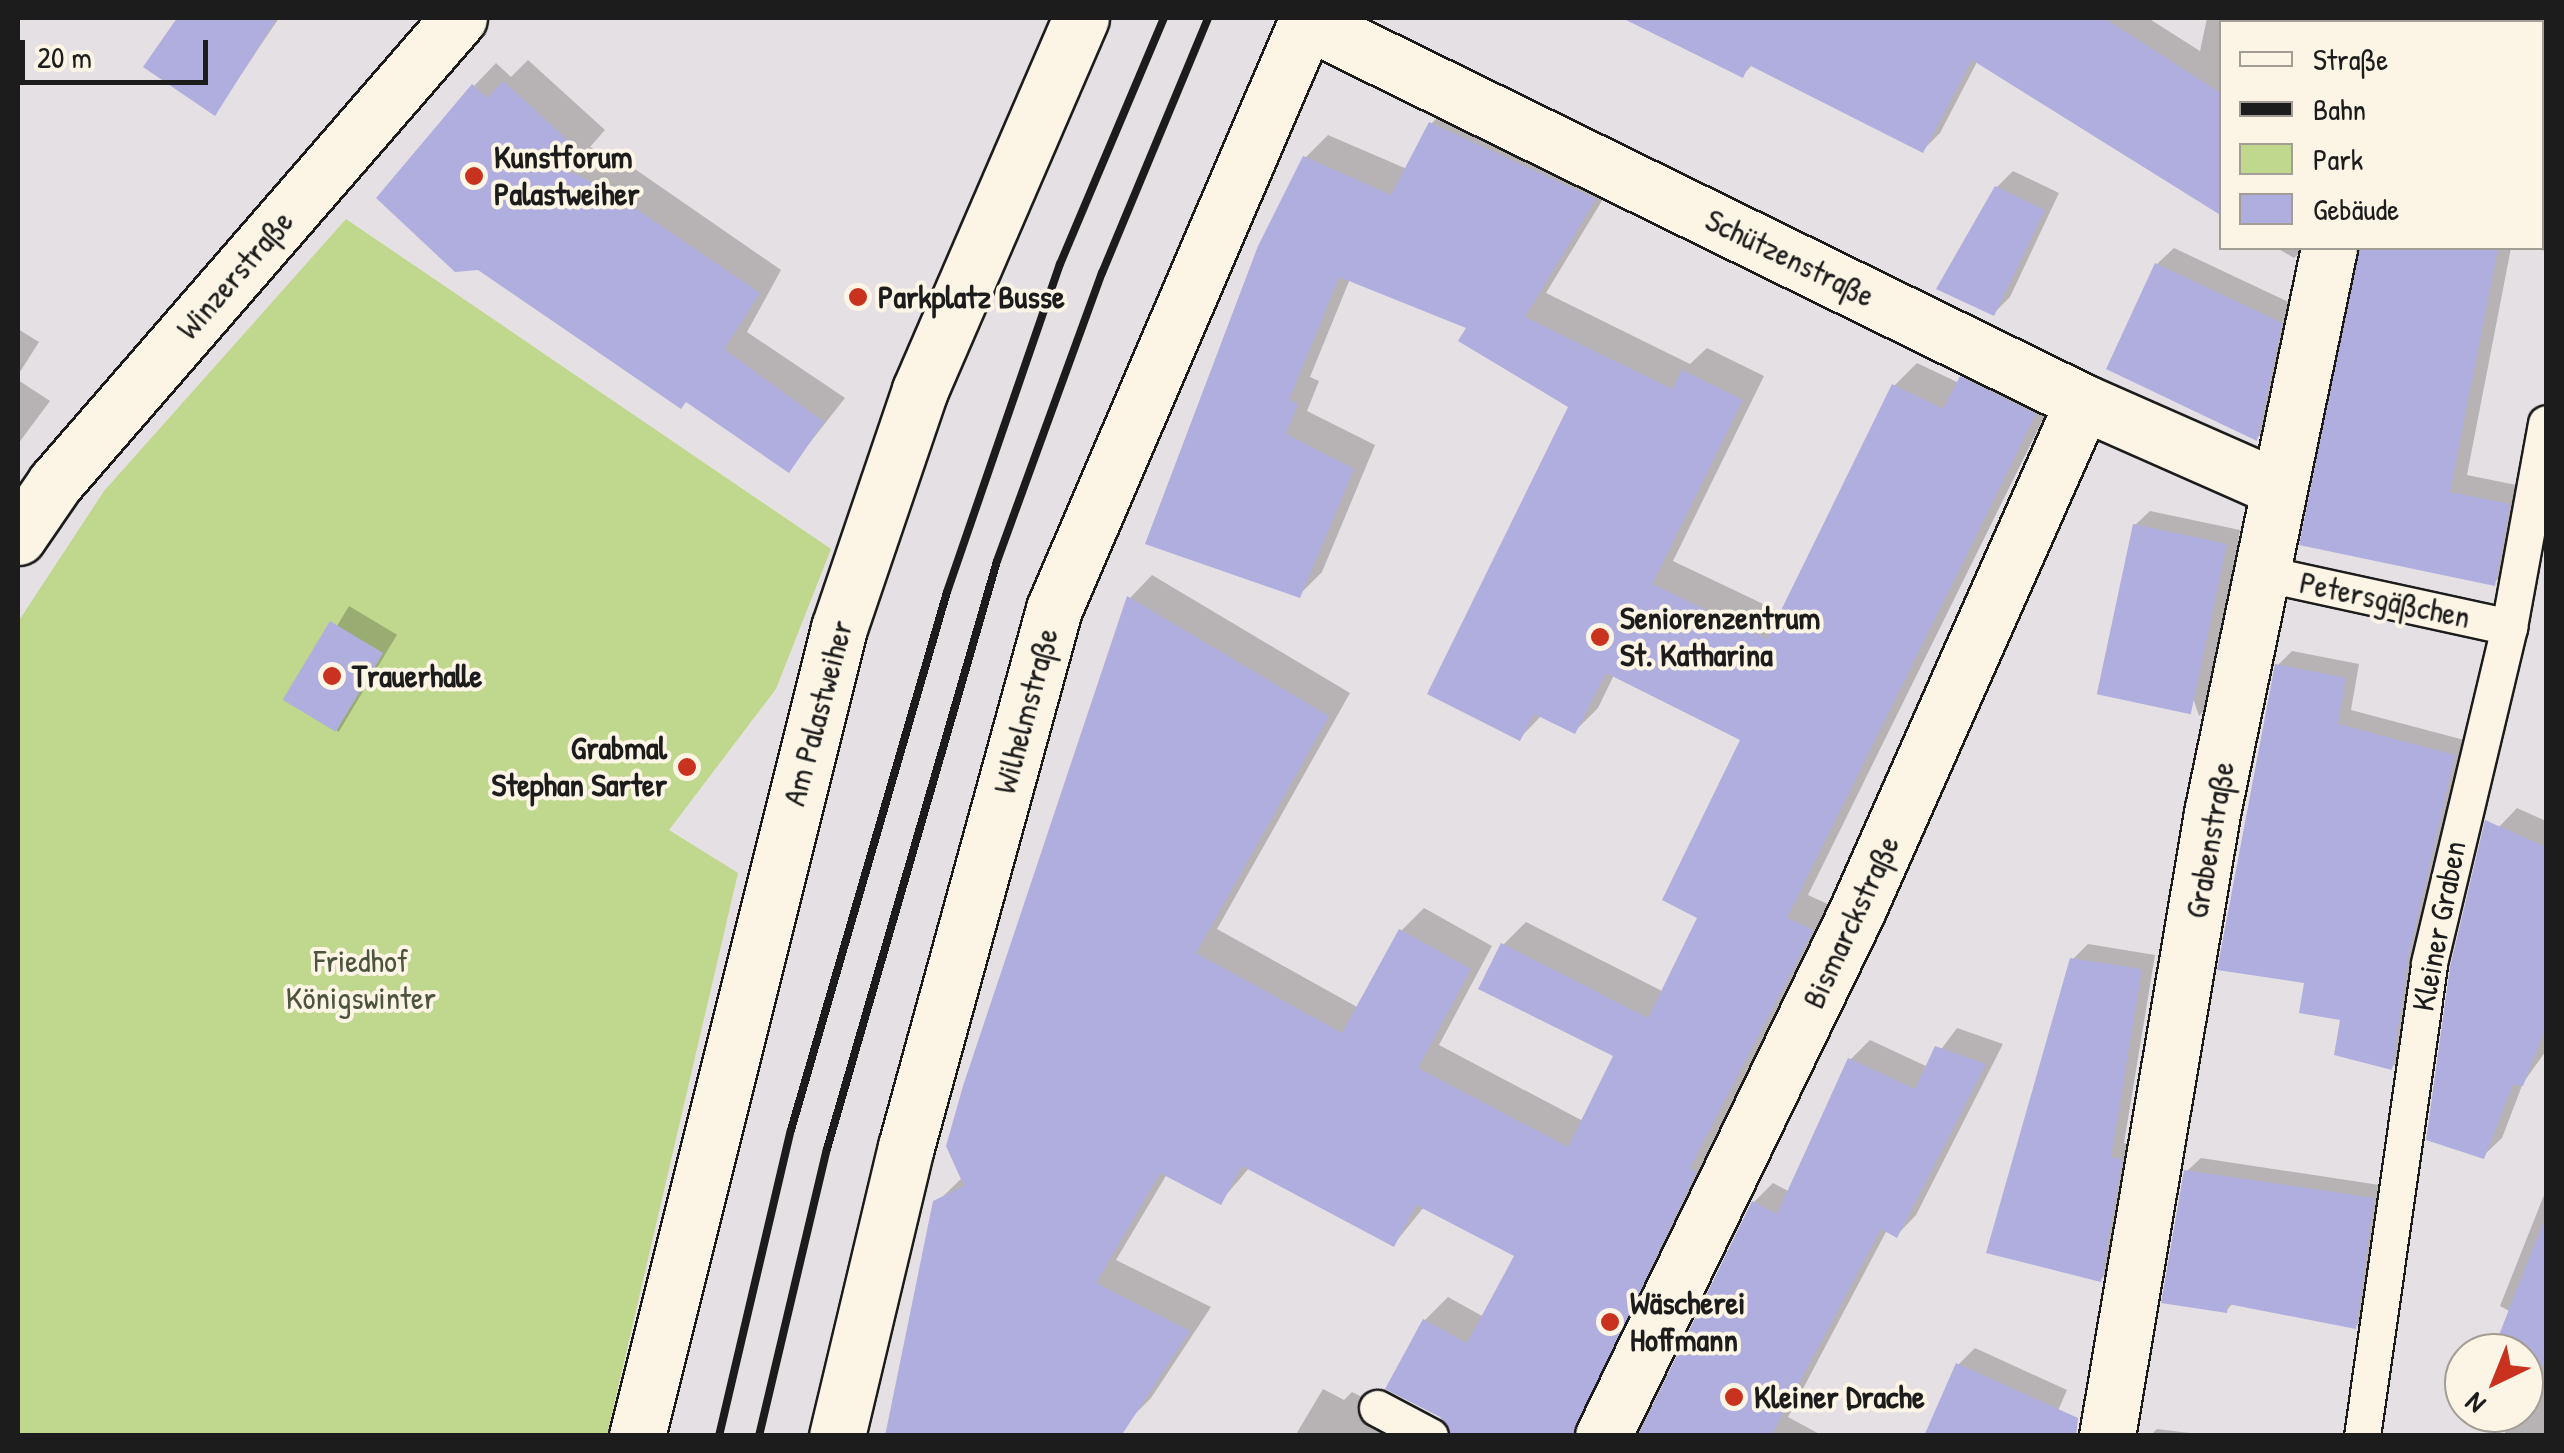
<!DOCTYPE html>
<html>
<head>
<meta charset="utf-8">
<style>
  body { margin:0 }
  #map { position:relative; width:2564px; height:1453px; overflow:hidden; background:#e5e0e3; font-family:"Patrick Hand",sans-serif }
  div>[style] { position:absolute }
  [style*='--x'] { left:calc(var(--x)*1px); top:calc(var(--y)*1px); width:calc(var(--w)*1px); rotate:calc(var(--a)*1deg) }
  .green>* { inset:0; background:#c0d88e }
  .shadow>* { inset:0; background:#0003; transform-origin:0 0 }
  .building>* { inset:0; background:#b0aedf; transform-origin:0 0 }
  .roads { filter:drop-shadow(2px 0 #1c1c1c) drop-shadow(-2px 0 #1c1c1c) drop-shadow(0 2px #1c1c1c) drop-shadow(0 -2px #1c1c1c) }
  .lane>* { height:35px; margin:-17.5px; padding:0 17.5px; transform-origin:17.5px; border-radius:17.5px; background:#fcf5e5 }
  .street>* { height:55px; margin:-27.5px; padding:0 27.5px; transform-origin:27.5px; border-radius:27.5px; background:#fcf5e5 }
  .secondary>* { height:55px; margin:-27.5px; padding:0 27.5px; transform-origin:27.5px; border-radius:27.5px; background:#fcf5e5 }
  .rail>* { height:8px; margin:-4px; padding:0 4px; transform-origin:4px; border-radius:4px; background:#1c1c1c }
  .dots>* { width:28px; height:28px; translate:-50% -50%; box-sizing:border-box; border:5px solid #fcf5e5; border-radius:50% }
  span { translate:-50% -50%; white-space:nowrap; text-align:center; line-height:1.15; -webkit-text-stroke:8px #fcf5e5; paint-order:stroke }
  .poi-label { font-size:32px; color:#1c1c1c; font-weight:700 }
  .left { translate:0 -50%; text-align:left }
  .right { translate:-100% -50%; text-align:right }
  .street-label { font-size:32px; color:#1c1c1c }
  .park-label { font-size:32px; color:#4d543e }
  .frame { position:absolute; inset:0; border:20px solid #1c1c1c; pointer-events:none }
  .legend { position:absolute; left:2219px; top:20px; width:325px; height:230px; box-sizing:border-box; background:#fcf5e5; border:2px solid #a29e95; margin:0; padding:12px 18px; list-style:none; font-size:30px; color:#1c1c1c }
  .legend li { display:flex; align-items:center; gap:20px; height:50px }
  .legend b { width:50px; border:2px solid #a29e95 }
  .north { position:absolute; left:2444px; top:1333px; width:100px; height:100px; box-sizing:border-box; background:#fcf5e5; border:2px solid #a29e95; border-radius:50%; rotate:223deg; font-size:28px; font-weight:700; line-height:40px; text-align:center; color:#1c1c1c }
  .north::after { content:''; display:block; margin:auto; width:35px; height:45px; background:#c8321e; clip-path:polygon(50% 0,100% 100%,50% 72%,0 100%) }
  .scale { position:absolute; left:20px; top:40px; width:188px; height:45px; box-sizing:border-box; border:5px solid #1c1c1c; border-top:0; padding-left:12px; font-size:30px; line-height:35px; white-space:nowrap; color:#1c1c1c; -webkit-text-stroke:8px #fcf5e5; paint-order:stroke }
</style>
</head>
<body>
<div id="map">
  <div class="green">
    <i style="clip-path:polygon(346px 219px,831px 549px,776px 689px,669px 830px,738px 873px,607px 1435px,18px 1436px,18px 622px,104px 491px)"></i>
  </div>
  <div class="shadow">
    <i style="clip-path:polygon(180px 18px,279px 18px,215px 113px,147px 67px)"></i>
    <i style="clip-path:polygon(1630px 18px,2148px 18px,2200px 51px,2207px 18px,2372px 22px,2222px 22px,2222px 213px,1978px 60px,1940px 133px,1923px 150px,1753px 64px,1743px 75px)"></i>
    <i style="clip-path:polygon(2411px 18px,2546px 18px,2546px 54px,2542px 22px)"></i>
    <i style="clip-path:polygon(528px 60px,605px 130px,590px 147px,632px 167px,781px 270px,747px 332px,845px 398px,789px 469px,474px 86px,496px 63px,511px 77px)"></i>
    <i style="clip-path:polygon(1454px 101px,1617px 176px,1546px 293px,1690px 364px,1707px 348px,1764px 376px,1673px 561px,1782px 613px,1894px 386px,1917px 363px,1959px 383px,1985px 355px,2057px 391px,1808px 895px,1834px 907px,1711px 1145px,1717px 1148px,1577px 1434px,1483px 1436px,1425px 1320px,1448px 1297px,1484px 1317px,1517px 1254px,1424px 1207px,1394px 1244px,1250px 1167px,1220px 1202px,1167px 1174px,1116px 1260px,1211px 1307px,1151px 1398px,1128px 1421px,936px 1203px,963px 1177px,1130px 598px,1152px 575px,1350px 693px,1217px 929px,1359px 1008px,1401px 931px,1424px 908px,1492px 946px,1439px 1045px,1583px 1121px,1616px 1055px,1503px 945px,1526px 922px,1664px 992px,1701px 917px,1743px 739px,1614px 675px,1598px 708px,1575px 731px,1542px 715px,1520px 738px,1571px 406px,1470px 327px,1350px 279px,1310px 377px,1319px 381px,1307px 411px,1375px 445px,1322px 572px,1299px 595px,1148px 542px,1305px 158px,1328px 135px,1407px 169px,1431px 124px)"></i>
    <i style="clip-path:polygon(2542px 132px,2546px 132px,2546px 251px,2527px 248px,2542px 248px)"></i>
    <i style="clip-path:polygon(2013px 171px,2059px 193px,2010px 297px,1994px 313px,1997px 187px)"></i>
    <i style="clip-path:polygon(2174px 248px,2297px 306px,2273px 422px,2257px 438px,2109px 368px,2157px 264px)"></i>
    <i style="clip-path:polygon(2277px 248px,2305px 248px,2294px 258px)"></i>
    <i style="clip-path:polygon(2360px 248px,2511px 248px,2467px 475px,2526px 487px,2512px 565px,2494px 583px,2302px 543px)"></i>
    <i style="clip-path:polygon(18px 329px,39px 342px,18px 375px)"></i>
    <i style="clip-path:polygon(18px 380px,50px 401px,18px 444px)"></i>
    <i style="clip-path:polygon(2150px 511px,2240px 530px,2213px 701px,2199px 716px,2135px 525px)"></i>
    <i style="left:349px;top:606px;width:56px;height:113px;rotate:31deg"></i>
    <i style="clip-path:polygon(2292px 651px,2359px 664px,2351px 710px,2468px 741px,2406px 1053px,2392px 1067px,2307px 981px,2277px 666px)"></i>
    <i style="clip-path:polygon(2517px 808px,2546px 821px,2546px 1051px,2523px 1083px,2502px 1138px,2483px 1156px,2499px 827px)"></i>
    <i style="clip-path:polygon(2088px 944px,2155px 955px,2124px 1143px,2135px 1145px,2115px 1264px,2101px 1279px,2073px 959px)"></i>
    <i style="clip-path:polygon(1957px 1028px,2003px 1044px,1916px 1215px,1897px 1235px,1887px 1230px,1788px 1417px,1823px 1436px,1637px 1436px,1754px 1202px,1773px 1183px,1790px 1192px,1850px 1060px,1870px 1040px,1928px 1067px)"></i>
    <i style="clip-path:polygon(2201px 1158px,2386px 1186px,2368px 1313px,2355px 1327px,2234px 1302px,2226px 1311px,2187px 1171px)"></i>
    <i style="clip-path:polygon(2546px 1190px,2546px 1436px,2504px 1436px,2507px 1425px,2478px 1413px,2524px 1413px,2524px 1353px,2495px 1353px,2511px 1312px,2500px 1306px)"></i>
    <i style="clip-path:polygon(1975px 1348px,2067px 1390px,2047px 1436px,1958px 1365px)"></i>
    <i style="clip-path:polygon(1323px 1389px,1344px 1400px,1352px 1392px,1364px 1398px,1395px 1436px,1295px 1436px)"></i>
    <i style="clip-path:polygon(2157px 1429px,2214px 1436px,2150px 1436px)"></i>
  </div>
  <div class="building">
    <i style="clip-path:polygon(177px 18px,277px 18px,215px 116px,143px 67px)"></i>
    <i style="clip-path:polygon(1622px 18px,2104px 18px,2222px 94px,2222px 216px,1972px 60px,1923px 153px,1749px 65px,1743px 78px)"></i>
    <i style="clip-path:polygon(503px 81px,584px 155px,569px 171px,608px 190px,760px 293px,724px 349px,824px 422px,789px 473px,686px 402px,681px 409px,478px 270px,455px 272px,376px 198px,472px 84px,487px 98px)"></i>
    <i style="clip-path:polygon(1429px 122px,1596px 199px,1525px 317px,1672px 389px,1682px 370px,1743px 400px,1652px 584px,1767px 639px,1892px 384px,1943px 409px,1960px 376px,2036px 414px,1787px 918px,1813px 930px,1690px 1168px,1696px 1172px,1572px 1436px,1451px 1436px,1440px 1417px,1385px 1389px,1423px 1319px,1467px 1343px,1514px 1256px,1416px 1205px,1394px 1247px,1242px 1166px,1221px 1205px,1160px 1173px,1096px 1283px,1190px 1331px,1121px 1436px,885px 1436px,933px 1201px,964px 1186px,946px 1146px,963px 1086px,1127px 596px,1329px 716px,1196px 953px,1342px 1033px,1399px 929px,1471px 969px,1418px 1068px,1568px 1147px,1613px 1056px,1478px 989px,1501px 943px,1648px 1018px,1697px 918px,1662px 900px,1740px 740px,1606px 673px,1575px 734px,1534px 714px,1520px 741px,1427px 694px,1568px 407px,1458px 341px,1466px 328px,1339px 277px,1289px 400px,1298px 404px,1286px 434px,1354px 469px,1300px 598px,1145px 544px,1258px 246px,1303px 156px,1391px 195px)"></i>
    <i style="clip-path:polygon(1995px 186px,2045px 210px,1994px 316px,1936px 289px)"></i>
    <i style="clip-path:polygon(2359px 248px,2498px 248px,2450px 492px,2510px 504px,2495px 586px,2299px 545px)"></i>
    <i style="clip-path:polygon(2155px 263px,2282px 323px,2257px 441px,2106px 369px)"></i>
    <i style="left:2133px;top:524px;width:96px;height:174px;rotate:12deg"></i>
    <i style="left:330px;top:621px;width:62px;height:92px;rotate:31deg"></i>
    <i style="clip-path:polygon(2275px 664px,2346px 678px,2338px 724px,2455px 755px,2408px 958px,2392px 1070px,2334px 1055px,2340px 1020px,2299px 1013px,2304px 983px,2217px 970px)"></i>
    <i style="clip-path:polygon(2485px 820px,2546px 847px,2546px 1026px,2523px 1086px,2513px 1084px,2484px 1159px,2426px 1140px,2450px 967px)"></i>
    <i style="clip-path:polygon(2070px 958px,2142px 969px,2111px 1157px,2122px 1159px,2101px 1282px,1986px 1253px)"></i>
    <i style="clip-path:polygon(1935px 1046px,1986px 1064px,1897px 1238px,1881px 1229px,1771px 1436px,1638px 1436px,1752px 1201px,1777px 1214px,1848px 1058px,1915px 1089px)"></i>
    <i style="clip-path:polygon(2184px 1170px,2374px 1198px,2356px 1329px,2228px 1304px,2227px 1313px,2161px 1303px)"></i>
    <i style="clip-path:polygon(2543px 1222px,2546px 1222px,2546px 1366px,2524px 1362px,2524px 1353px,2492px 1353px)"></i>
    <i style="clip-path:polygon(1956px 1363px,2078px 1418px,2076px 1436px,1924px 1436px)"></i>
  </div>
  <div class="roads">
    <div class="lane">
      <i style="--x:2262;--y:573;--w:253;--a:12.3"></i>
      <i style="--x:1377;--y:1408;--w:60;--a:27.8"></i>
      <i style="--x:2362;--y:1436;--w:478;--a:-81.9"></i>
      <i style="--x:2429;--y:963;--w:345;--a:-76.6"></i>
      <i style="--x:2509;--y:627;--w:207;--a:-79.7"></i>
    </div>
    <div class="street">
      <i style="--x:1306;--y:21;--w:865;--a:26.12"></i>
      <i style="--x:2083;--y:402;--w:211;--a:23.8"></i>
      <i style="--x:2378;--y:22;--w:4;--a:-76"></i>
      <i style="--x:18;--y:537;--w:65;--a:-55.6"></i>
      <i style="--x:55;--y:483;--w:616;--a:-49.02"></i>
      <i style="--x:637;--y:1436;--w:833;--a:-75.96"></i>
      <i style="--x:839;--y:628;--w:251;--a:-71.2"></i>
      <i style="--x:920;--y:390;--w:405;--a:-66.6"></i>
      <i style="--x:1603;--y:1436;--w:583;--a:-64.18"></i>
      <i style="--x:1857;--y:911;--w:557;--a:-66.06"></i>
      <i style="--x:2107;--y:1436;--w:632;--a:-80.43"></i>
      <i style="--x:2212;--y:813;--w:577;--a:-78.3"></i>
    </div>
    <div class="secondary">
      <i style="--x:837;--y:1436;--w:297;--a:-76.6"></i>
      <i style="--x:906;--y:1147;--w:558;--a:-74.62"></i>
      <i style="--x:1054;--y:609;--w:643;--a:-66.74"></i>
    </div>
  </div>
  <div class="rail">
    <i style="--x:719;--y:1436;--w:314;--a:-76.8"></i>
    <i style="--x:791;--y:1130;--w:560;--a:-73.83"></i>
    <i style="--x:947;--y:592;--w:347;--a:-71"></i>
    <i style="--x:1060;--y:264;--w:267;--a:-67.1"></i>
    <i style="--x:759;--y:1436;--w:295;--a:-76.7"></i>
    <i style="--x:827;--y:1149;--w:612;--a:-73.87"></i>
    <i style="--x:997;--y:561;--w:307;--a:-70"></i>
    <i style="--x:1102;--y:273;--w:276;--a:-67.4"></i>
  </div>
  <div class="dots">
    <i style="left:474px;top:176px;background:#c8321e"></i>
    <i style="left:858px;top:297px;background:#c8321e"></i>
    <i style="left:1600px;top:637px;background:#c8321e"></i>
    <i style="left:332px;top:676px;background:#c8321e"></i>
    <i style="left:687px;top:767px;background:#c8321e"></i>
    <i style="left:1610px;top:1322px;background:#c8321e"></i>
    <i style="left:1734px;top:1397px;background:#c8321e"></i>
  </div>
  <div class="poi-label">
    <span class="left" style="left:494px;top:176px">Kunstforum<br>Palastweiher</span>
    <span class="left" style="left:878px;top:297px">Parkplatz Busse</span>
    <span class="left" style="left:1620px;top:637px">Seniorenzentrum<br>St. Katharina</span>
    <span class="left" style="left:352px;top:676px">Trauerhalle</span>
    <span class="right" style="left:667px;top:767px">Grabmal<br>Stephan Sarter</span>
    <span class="left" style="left:1630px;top:1322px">Wäscherei<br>Hoffmann</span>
    <span class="left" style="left:1754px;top:1397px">Kleiner Drache</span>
  </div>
  <div class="street-label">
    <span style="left:1790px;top:258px;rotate:26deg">Schützenstraße</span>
    <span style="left:235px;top:275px;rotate:-49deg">Winzerstraße</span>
    <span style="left:2385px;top:600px;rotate:12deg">Petersgäßchen</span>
    <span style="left:1026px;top:711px;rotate:-75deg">Wilhelmstraße</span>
    <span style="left:818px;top:713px;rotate:-75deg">Am Palastweiher</span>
    <span style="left:2210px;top:840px;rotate:-80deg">Grabenstraße</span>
    <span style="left:1851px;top:922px;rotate:-65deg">Bismarckstraße</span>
    <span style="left:2439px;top:926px;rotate:-79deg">Kleiner Graben</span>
  </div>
  <div class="park-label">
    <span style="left:361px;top:980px">Friedhof<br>Königswinter</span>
  </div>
  <div class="frame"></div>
  <ul class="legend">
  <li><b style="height:12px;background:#fcf5e5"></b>Straße</li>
  <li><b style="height:12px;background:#1c1c1c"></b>Bahn</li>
  <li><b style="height:28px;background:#c0d88e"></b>Park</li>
  <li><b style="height:28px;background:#b0aedf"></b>Gebäude</li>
  </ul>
  <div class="north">N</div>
  <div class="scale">20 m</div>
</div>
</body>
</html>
